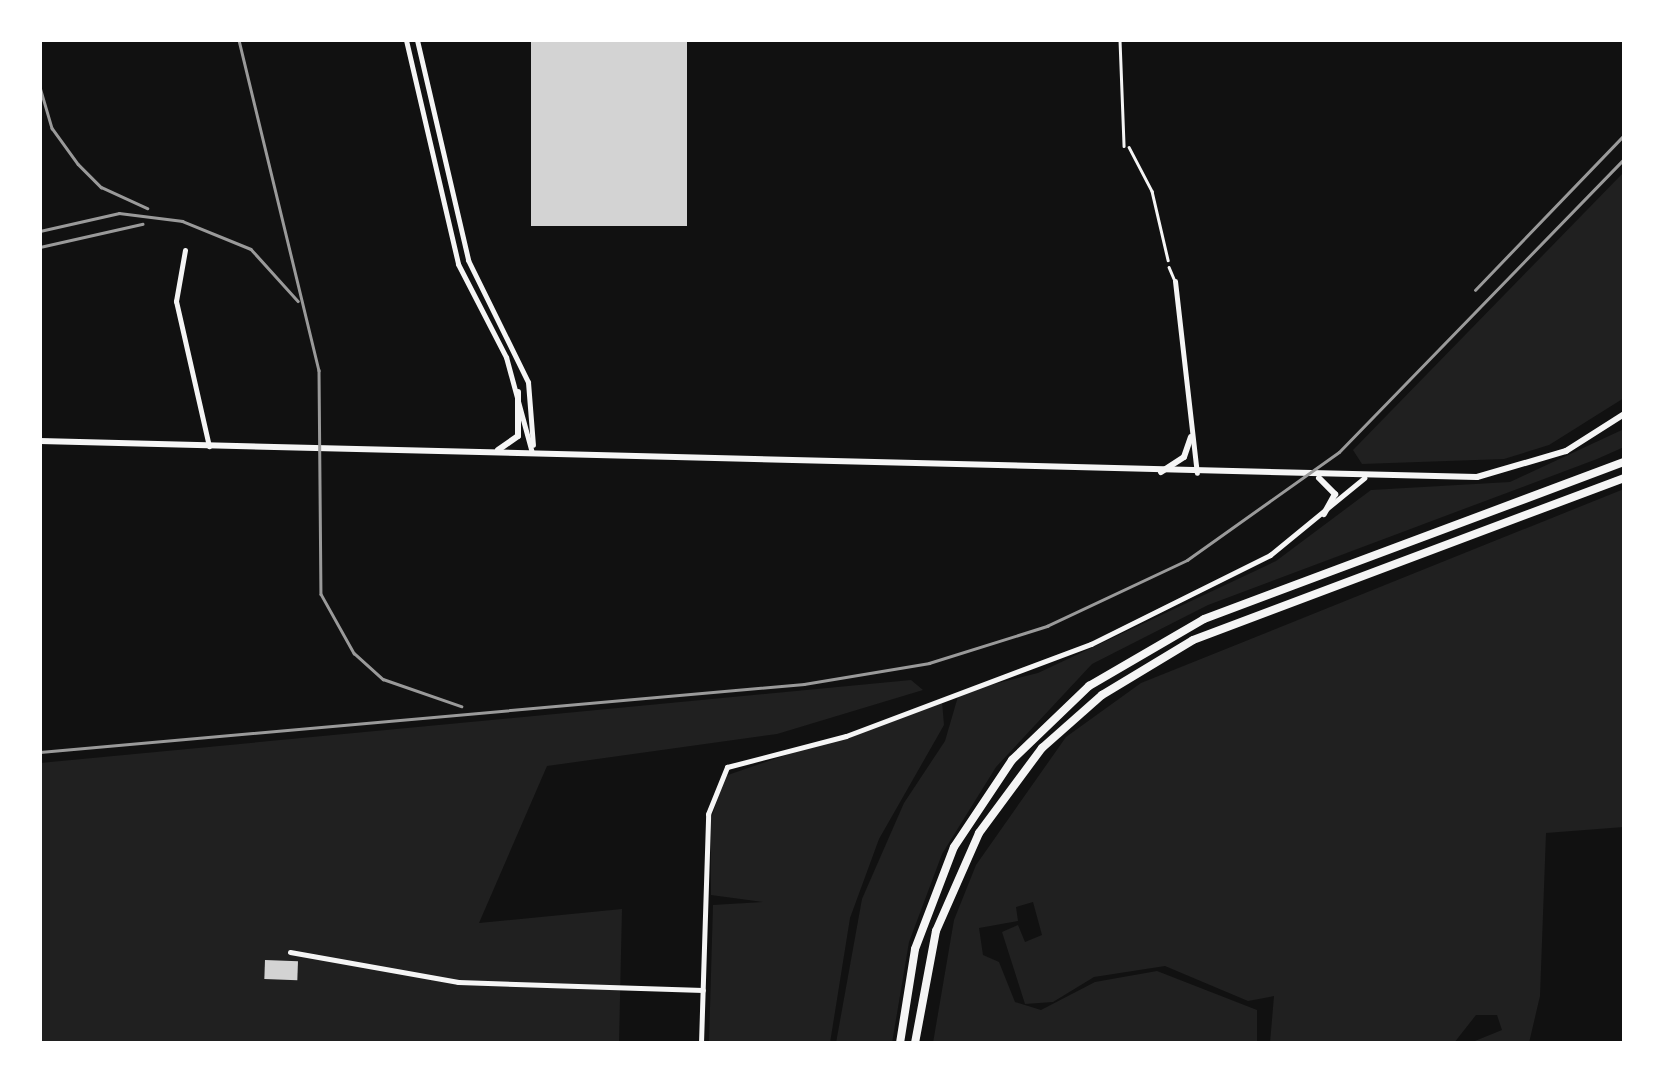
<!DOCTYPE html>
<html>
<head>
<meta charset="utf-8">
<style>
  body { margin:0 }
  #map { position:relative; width:1664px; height:1083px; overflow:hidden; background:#111; font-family:"Asap Condensed",sans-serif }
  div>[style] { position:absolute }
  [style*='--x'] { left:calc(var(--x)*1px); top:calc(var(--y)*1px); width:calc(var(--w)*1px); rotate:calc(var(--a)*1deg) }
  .green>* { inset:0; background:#202020 }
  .building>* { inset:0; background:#d3d3d3; transform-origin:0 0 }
  .path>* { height:2.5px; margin:-1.25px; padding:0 1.25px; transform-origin:1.25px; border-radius:1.25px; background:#f5f5f5 }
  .service>* { height:2.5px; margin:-1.25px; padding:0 1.25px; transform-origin:1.25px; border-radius:1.25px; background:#f5f5f5 }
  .minor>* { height:5px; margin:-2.5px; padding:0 2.5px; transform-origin:2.5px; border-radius:2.5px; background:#f5f5f5 }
  .tertiary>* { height:6px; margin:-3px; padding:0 3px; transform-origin:3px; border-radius:3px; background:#f5f5f5 }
  .trunk>* { height:8px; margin:-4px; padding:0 4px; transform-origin:4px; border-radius:4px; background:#f5f5f5 }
  .rail>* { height:2.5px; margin:-1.25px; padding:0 1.25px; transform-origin:1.25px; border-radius:1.25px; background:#9a9a9a }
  span { translate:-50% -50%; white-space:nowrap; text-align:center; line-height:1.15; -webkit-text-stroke:10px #fff; paint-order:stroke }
  .frame { position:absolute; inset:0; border:42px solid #fff; pointer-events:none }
</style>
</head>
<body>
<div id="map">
  <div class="green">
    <i style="clip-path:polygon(1624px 172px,1624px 398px,1549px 445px,1504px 459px,1362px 464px,1353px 450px)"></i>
    <i style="clip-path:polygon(1624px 429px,1624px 447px,1597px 459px,1208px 605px,1092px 664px,996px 767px,942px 854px,909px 942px,892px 1043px,836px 1043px,862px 899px,904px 803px,945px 741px,959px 693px,1038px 673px,1276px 561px,1371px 490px,1510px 482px)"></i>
    <i style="clip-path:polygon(1624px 489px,1624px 827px,1546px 833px,1540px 996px,1529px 1043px,1470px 1043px,1502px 1030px,1497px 1015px,1476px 1015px,1454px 1043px,1270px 1043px,1274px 996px,1248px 1001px,1165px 966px,1094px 977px,1053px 1002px,1025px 1004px,1002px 932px,1018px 925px,1025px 942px,1042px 935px,1033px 902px,1016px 907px,1018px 921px,979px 928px,983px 955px,999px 962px,1015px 1002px,1041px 1010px,1095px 982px,1157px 971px,1257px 1010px,1257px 1043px,933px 1043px,954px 920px,976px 865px,1066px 737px,1141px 683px)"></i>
    <i style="clip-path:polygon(911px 680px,923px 690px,777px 734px,547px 766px,479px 923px,622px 909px,619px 1043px,40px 1043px,40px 763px)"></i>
    <i style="clip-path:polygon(942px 701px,944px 725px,879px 839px,850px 918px,830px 1043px,709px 1043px,713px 905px,763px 902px,711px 895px,711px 819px,725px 776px)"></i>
  </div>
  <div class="building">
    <i style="left:531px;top:40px;width:156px;height:186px"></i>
    <i style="left:265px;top:960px;width:33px;height:19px;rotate:2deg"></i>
  </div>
  <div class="path">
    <i style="--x:1129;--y:147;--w:50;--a:62.4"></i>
    <i style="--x:1152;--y:191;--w:71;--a:76.9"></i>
  </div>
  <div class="service">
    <i style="--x:1120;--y:40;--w:106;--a:87.8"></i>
    <i style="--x:1169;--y:267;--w:13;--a:67"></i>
  </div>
  <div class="minor">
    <i style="--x:406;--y:40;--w:230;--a:76.9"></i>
    <i style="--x:458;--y:264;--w:105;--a:62.7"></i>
    <i style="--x:506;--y:357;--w:99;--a:74.8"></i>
    <i style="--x:417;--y:40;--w:226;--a:76.9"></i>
    <i style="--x:468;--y:260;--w:136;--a:63.8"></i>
    <i style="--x:528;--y:382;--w:63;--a:85.5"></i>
    <i style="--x:185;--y:250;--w:52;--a:100"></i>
    <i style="--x:176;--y:301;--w:149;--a:77.2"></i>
    <i style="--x:1175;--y:281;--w:193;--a:83.5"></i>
    <i style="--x:290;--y:952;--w:171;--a:10.1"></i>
    <i style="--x:458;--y:982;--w:245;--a:1.9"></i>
    <i style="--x:701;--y:1043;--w:229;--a:-88.2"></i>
    <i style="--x:708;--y:814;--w:51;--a:-68"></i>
    <i style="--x:727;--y:767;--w:123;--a:-14.6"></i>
    <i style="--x:846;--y:736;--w:262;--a:-20.6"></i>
    <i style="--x:1091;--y:644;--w:200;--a:-26.4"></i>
    <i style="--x:1270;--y:555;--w:122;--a:-39.3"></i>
  </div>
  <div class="tertiary">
    <i style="--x:40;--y:441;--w:1437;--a:1.44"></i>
    <i style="--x:1477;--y:477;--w:93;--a:-16.3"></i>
    <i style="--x:1566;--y:451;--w:69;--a:-32.5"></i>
    <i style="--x:498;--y:450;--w:24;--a:-35"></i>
    <i style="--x:518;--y:436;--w:44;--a:-90"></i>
    <i style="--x:1161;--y:472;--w:27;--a:-33"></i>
    <i style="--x:1184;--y:457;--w:21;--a:-71"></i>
    <i style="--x:1319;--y:478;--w:23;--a:45"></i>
    <i style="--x:1335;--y:494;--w:23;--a:119"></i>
  </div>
  <div class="trunk">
    <i style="--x:900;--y:1043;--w:95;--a:-80.9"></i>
    <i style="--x:915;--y:949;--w:109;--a:-69.1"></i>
    <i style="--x:954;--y:847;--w:105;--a:-56.3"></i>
    <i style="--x:1012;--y:760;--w:107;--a:-43.9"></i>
    <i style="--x:1089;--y:686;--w:133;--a:-30.2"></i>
    <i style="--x:1204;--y:619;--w:448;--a:-20.5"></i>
    <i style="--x:915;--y:1043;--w:114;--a:-79.4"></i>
    <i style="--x:936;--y:931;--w:107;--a:-66.3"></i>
    <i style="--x:979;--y:833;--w:106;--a:-53.5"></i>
    <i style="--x:1042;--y:748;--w:80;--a:-41.5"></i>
    <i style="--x:1102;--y:695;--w:106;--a:-31.1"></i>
    <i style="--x:1193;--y:640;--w:460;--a:-20.6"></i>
  </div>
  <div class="rail">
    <i style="--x:239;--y:40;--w:340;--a:76.4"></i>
    <i style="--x:319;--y:370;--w:224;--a:89.5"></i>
    <i style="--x:321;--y:594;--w:68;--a:60.8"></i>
    <i style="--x:354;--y:653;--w:39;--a:42"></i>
    <i style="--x:383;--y:679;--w:83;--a:19.1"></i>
    <i style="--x:40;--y:87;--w:43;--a:73.7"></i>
    <i style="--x:52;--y:128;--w:44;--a:54.2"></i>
    <i style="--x:78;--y:164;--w:33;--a:45"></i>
    <i style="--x:101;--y:187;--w:51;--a:24.5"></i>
    <i style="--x:40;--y:231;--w:81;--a:-12.8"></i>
    <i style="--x:119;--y:213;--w:64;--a:7.2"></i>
    <i style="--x:182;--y:221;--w:74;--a:22.1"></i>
    <i style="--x:251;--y:249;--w:70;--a:47.9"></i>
    <i style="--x:40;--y:247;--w:105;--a:-12.7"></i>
    <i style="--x:1475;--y:290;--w:215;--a:-46.1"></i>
    <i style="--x:40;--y:752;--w:767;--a:-5.09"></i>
    <i style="--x:804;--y:684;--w:127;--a:-9.5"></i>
    <i style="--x:929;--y:663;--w:124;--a:-17.4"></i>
    <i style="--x:1047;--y:626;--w:155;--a:-25.2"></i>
    <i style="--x:1187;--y:560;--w:186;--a:-35.4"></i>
    <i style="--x:1339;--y:452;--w:409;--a:-45.8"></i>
  </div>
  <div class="frame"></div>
</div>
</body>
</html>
